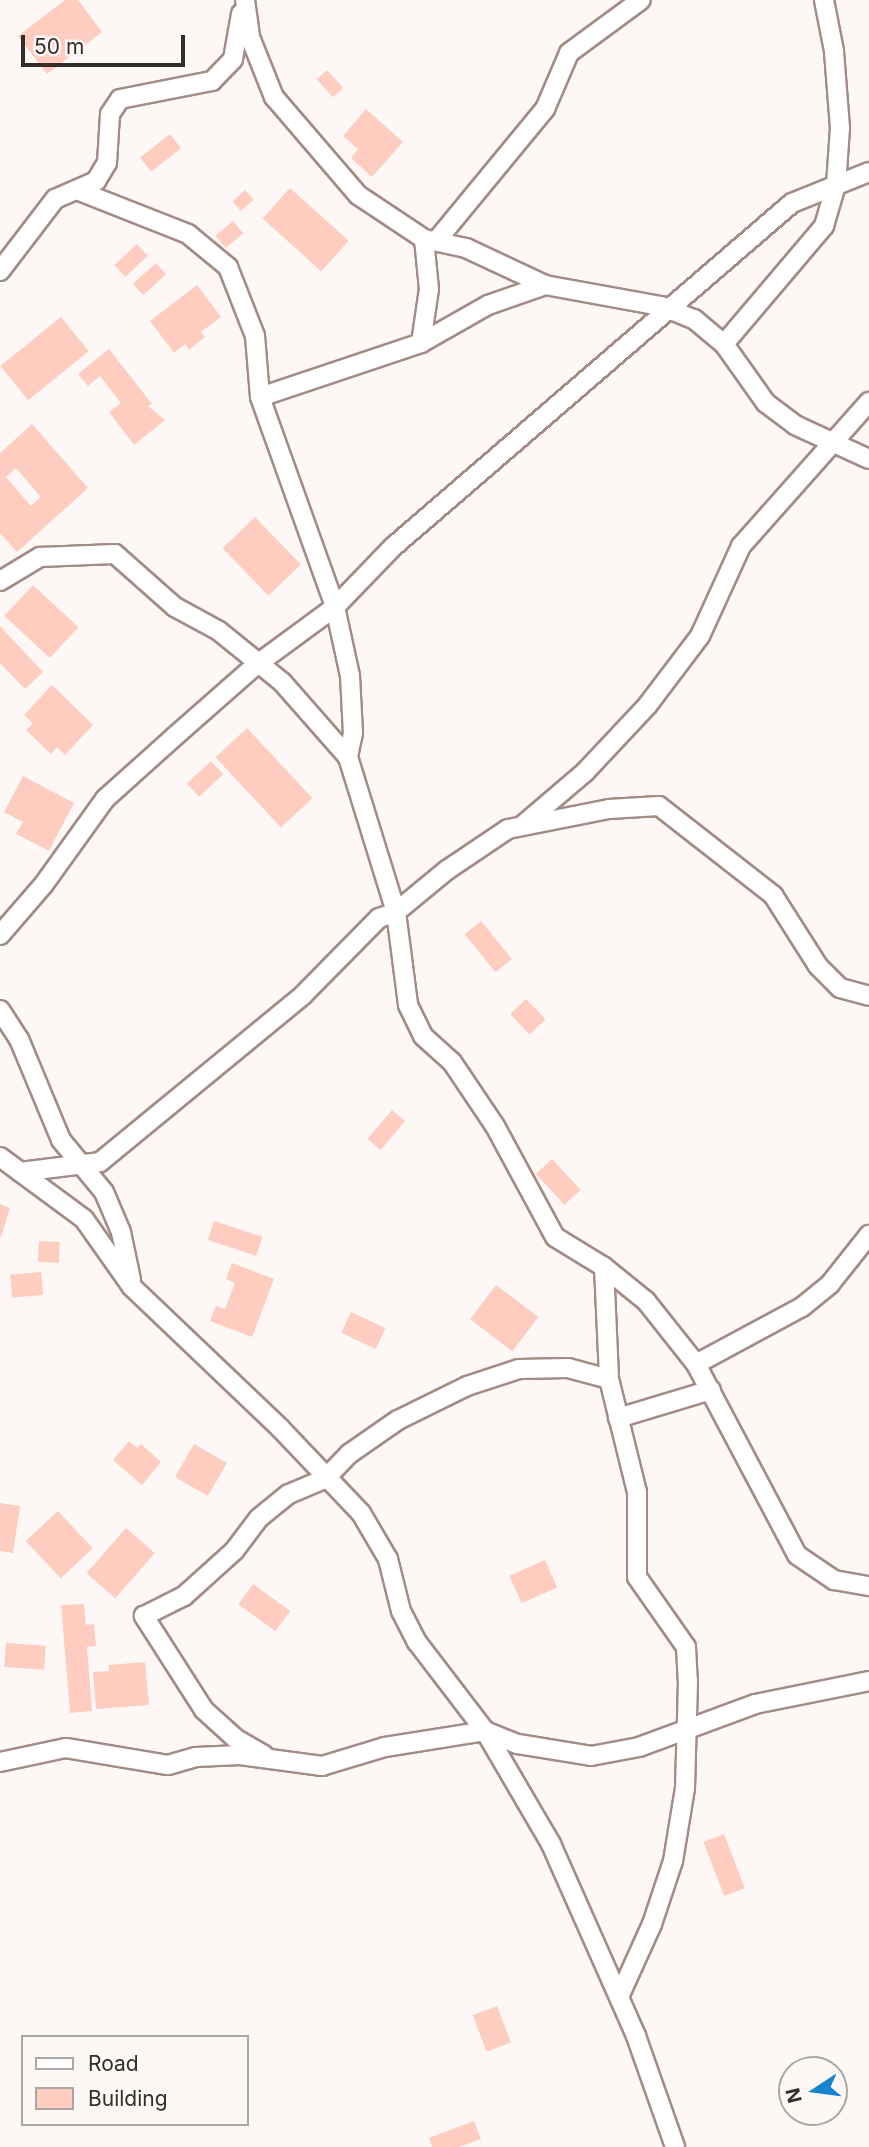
<!DOCTYPE html>
<html>
<head>
<meta charset="utf-8">
<style>
  body { margin:0 }
  #map { position:relative; width:869px; height:2147px; overflow:hidden; background:#fdf8f6; font-family:Inter,sans-serif }
  div>[style] { position:absolute }
  [style*='--x'] { left:calc(var(--x)*1px); top:calc(var(--y)*1px); width:calc(var(--w)*1px); rotate:calc(var(--a)*1deg) }
  .building>* { inset:0; background:#fecdc0; transform-origin:0 0 }
  .roads { filter:drop-shadow(2px 0 #a38c86) drop-shadow(-2px 0 #a38c86) drop-shadow(0 2px #a38c86) drop-shadow(0 -2px #a38c86) }
  .street>* { height:18px; margin:-9px; padding:0 9px; transform-origin:9px; border-radius:9px; background:#fff }
  span { translate:-50% -50%; white-space:nowrap; text-align:center; line-height:1.15; -webkit-text-stroke:5px #fdf8f6; paint-order:stroke }
  .legend { position:absolute; left:21px; top:2035px; width:228px; height:91px; box-sizing:border-box; background:#fdf8f6; border:2px solid #ada7a4; margin:0; padding:9px 12px; list-style:none; font-size:21px; color:#362d2a }
  .legend li { display:flex; align-items:center; gap:14px; height:35px }
  .legend b { width:35px; border:2px solid #ada7a4 }
  .north { position:absolute; left:778px; top:2056px; width:70px; height:70px; box-sizing:border-box; background:#fdf8f6; border:2px solid #ada7a4; border-radius:50%; rotate:257deg; font-size:19px; font-weight:700; line-height:28px; text-align:center; color:#362d2a }
  .north::after { content:''; display:block; margin:auto; width:24px; height:32px; background:#1685ce; clip-path:polygon(50% 0,100% 100%,50% 72%,0 100%) }
  .scale { position:absolute; left:21px; top:35px; width:164px; height:32px; box-sizing:border-box; border:4px solid #362d2a; border-top:0; padding-left:9px; font-size:21px; line-height:24px; white-space:nowrap; color:#362d2a; -webkit-text-stroke:5px #fdf8f6; paint-order:stroke }
</style>
</head>
<body>
<div id="map">
  <div class="building">
    <i style="clip-path:polygon(65px 0,78px 0,102px 32px,47px 74px,18px 36px)"></i>
    <i style="left:327px;top:70px;width:24px;height:14px;rotate:48deg"></i>
    <i style="clip-path:polygon(366px 109px,403px 142px,372px 177px,351px 158px,358px 149px,343px 136px)"></i>
    <i style="left:170px;top:134px;width:18px;height:38px;rotate:52deg"></i>
    <i style="left:290px;top:188px;width:79px;height:41px;rotate:42deg"></i>
    <i style="left:245px;top:190px;width:13px;height:17px;rotate:48deg"></i>
    <i style="left:233px;top:221px;width:16px;height:23px;rotate:50deg"></i>
    <i style="left:137px;top:244px;width:16px;height:31px;rotate:47deg"></i>
    <i style="left:156px;top:263px;width:15px;height:31px;rotate:48deg"></i>
    <i style="clip-path:polygon(197px 285px,221px 317px,201px 332px,205px 337px,189px 350px,185px 344px,174px 353px,150px 321px)"></i>
    <i style="left:61px;top:317px;width:44px;height:78px;rotate:51deg"></i>
    <i style="clip-path:polygon(109px 349px,152px 404px,148px 406px,165px 420px,134px 445px,109px 412px,121px 403px,100px 376px,88px 386px,78px 374px)"></i>
    <i style="clip-path:polygon(evenodd,32px 424px,88px 488px,17px 552px,0 533px,0 453px,32px 424px,16px 468px,41px 497px,31px 506px,6px 477px,16px 468px)"></i>
    <i style="left:255px;top:517px;width:66px;height:45px;rotate:46deg"></i>
    <i style="left:33px;top:585px;width:62px;height:42px;rotate:43deg"></i>
    <i style="clip-path:polygon(0 626px,43px 672px,25px 689px,0 663px)"></i>
    <i style="clip-path:polygon(52px 685px,93px 725px,65px 755px,57px 747px,51px 754px,26px 730px,33px 723px,24px 715px)"></i>
    <i style="left:247px;top:728px;width:96px;height:43px;rotate:47deg"></i>
    <i style="left:211px;top:761px;width:18px;height:33px;rotate:47deg"></i>
    <i style="clip-path:polygon(23px 776px,74px 803px,49px 851px,16px 834px,23px 822px,4px 812px)"></i>
    <i style="left:481px;top:921px;width:49px;height:21px;rotate:51deg"></i>
    <i style="left:526px;top:999px;width:28px;height:22px;rotate:46deg"></i>
    <i style="left:392px;top:1110px;width:17px;height:38px;rotate:40deg"></i>
    <i style="left:552px;top:1159px;width:42px;height:22px;rotate:47deg"></i>
    <i style="clip-path:polygon(0 1204px,10px 1208px,1px 1237px,0 1237px)"></i>
    <i style="left:214px;top:1221px;width:51px;height:20px;rotate:18deg"></i>
    <i style="left:39px;top:1241px;width:21px;height:21px;rotate:3deg"></i>
    <i style="clip-path:polygon(232px 1263px,274px 1279px,252px 1337px,210px 1321px,216px 1306px,225px 1309px,235px 1283px,226px 1279px)"></i>
    <i style="left:41px;top:1272px;width:23px;height:31px;rotate:85deg"></i>
    <i style="left:496px;top:1285px;width:53px;height:43px;rotate:37deg"></i>
    <i style="left:351px;top:1312px;width:38px;height:23px;rotate:25deg"></i>
    <i style="clip-path:polygon(129px 1441px,137px 1448px,141px 1444px,161px 1462px,142px 1485px,113px 1460px)"></i>
    <i style="left:194px;top:1444px;width:38px;height:38px;rotate:30deg"></i>
    <i style="clip-path:polygon(0 1503px,20px 1506px,13px 1553px,0 1551px)"></i>
    <i style="left:58px;top:1511px;width:51px;height:44px;rotate:47deg"></i>
    <i style="left:126px;top:1528px;width:38px;height:60px;rotate:41deg"></i>
    <i style="left:545px;top:1560px;width:30px;height:39px;rotate:66deg"></i>
    <i style="left:253px;top:1584px;width:46px;height:25px;rotate:36deg"></i>
    <i style="clip-path:polygon(84px 1604px,86px 1625px,94px 1624px,96px 1646px,87px 1647px,92px 1711px,70px 1713px,61px 1605px)"></i>
    <i style="left:6px;top:1643px;width:40px;height:24px;rotate:4deg"></i>
    <i style="clip-path:polygon(145px 1662px,149px 1705px,96px 1709px,93px 1672px,109px 1671px,109px 1665px)"></i>
    <i style="left:724px;top:1834px;width:58px;height:22px;rotate:69deg"></i>
    <i style="left:497px;top:2006px;width:39px;height:26px;rotate:69deg"></i>
    <i style="clip-path:polygon(474px 2121px,481px 2139px,459px 2147px,432px 2147px,429px 2138px)"></i>
  </div>
  <div class="roads">
    <div class="street">
      <i style="--x:245;--y:0;--w:37;--a:82"></i>
      <i style="--x:250;--y:37;--w:65;--a:68.2"></i>
      <i style="--x:274;--y:97;--w:129;--a:49.4"></i>
      <i style="--x:358;--y:195;--w:79;--a:33.7"></i>
      <i style="--x:424;--y:239;--w:43;--a:12.1"></i>
      <i style="--x:466;--y:248;--w:87;--a:25.1"></i>
      <i style="--x:79;--y:191;--w:117;--a:21.5"></i>
      <i style="--x:188;--y:234;--w:52;--a:39.5"></i>
      <i style="--x:228;--y:267;--w:74;--a:68.6"></i>
      <i style="--x:255;--y:336;--w:61;--a:85.3"></i>
      <i style="--x:260;--y:397;--w:223;--a:70.3"></i>
      <i style="--x:335;--y:607;--w:71;--a:77.7"></i>
      <i style="--x:350;--y:676;--w:57;--a:87"></i>
      <i style="--x:353;--y:733;--w:25;--a:102"></i>
      <i style="--x:437;--y:240;--w:170;--a:-50.5"></i>
      <i style="--x:545;--y:109;--w:61;--a:-66.8"></i>
      <i style="--x:569;--y:53;--w:89;--a:-36.4"></i>
      <i style="--x:0;--y:271;--w:91;--a:-52.6"></i>
      <i style="--x:55;--y:199;--w:45;--a:-23.7"></i>
      <i style="--x:96;--y:181;--w:21;--a:-59"></i>
      <i style="--x:107;--y:163;--w:49;--a:-86.5"></i>
      <i style="--x:110;--y:114;--w:18;--a:-56"></i>
      <i style="--x:120;--y:99;--w:94;--a:-11.1"></i>
      <i style="--x:212;--y:81;--w:30;--a:-46"></i>
      <i style="--x:233;--y:59;--w:46;--a:-79.9"></i>
      <i style="--x:421;--y:343;--w:55;--a:-81.6"></i>
      <i style="--x:429;--y:289;--w:50;--a:-95.7"></i>
      <i style="--x:724;--y:344;--w:155;--a:-49.7"></i>
      <i style="--x:824;--y:226;--w:43;--a:-73.7"></i>
      <i style="--x:836;--y:185;--w:57;--a:-86"></i>
      <i style="--x:840;--y:128;--w:77;--a:-94.5"></i>
      <i style="--x:834;--y:51;--w:52;--a:-101.1"></i>
      <i style="--x:260;--y:397;--w:170;--a:-18.5"></i>
      <i style="--x:421;--y:343;--w:77;--a:-29.6"></i>
      <i style="--x:488;--y:305;--w:60;--a:-19.3"></i>
      <i style="--x:545;--y:285;--w:118;--a:10.3"></i>
      <i style="--x:661;--y:306;--w:35;--a:22"></i>
      <i style="--x:694;--y:319;--w:39;--a:40"></i>
      <i style="--x:724;--y:344;--w:72;--a:54.6"></i>
      <i style="--x:766;--y:403;--w:36;--a:37"></i>
      <i style="--x:795;--y:425;--w:81;--a:24.7"></i>
      <i style="--x:0;--y:581;--w:47;--a:-31"></i>
      <i style="--x:40;--y:557;--w:75;--a:-2.3"></i>
      <i style="--x:115;--y:554;--w:80;--a:41.5"></i>
      <i style="--x:175;--y:607;--w:50;--a:28.6"></i>
      <i style="--x:219;--y:631;--w:81;--a:39"></i>
      <i style="--x:282;--y:682;--w:100;--a:48.7"></i>
      <i style="--x:348;--y:757;--w:162;--a:72.8"></i>
      <i style="--x:396;--y:912;--w:94;--a:82.6"></i>
      <i style="--x:408;--y:1005;--w:34;--a:64"></i>
      <i style="--x:423;--y:1036;--w:39;--a:42"></i>
      <i style="--x:452;--y:1062;--w:77;--a:56.1"></i>
      <i style="--x:495;--y:1126;--w:126;--a:61.6"></i>
      <i style="--x:555;--y:1237;--w:57;--a:31.5"></i>
      <i style="--x:604;--y:1267;--w:54;--a:39"></i>
      <i style="--x:646;--y:1301;--w:80;--a:51.6"></i>
      <i style="--x:696;--y:1364;--w:216;--a:62.1"></i>
      <i style="--x:797;--y:1555;--w:45;--a:34"></i>
      <i style="--x:834;--y:1580;--w:36;--a:10"></i>
      <i style="--x:524;--y:824;--w:80;--a:-40.4"></i>
      <i style="--x:585;--y:772;--w:91;--a:-46.8"></i>
      <i style="--x:647;--y:706;--w:88;--a:-52.9"></i>
      <i style="--x:700;--y:636;--w:99;--a:-65.5"></i>
      <i style="--x:741;--y:546;--w:193;--a:-48.4"></i>
      <i style="--x:0;--y:935;--w:67;--a:-49.2"></i>
      <i style="--x:44;--y:884;--w:105;--a:-54.3"></i>
      <i style="--x:105;--y:799;--w:93;--a:-41.9"></i>
      <i style="--x:174;--y:737;--w:109;--a:-41.3"></i>
      <i style="--x:256;--y:665;--w:98;--a:-36.3"></i>
      <i style="--x:335;--y:607;--w:85;--a:-46"></i>
      <i style="--x:394;--y:546;--w:525;--a:-40.76"></i>
      <i style="--x:792;--y:203;--w:83;--a:-21.9"></i>
      <i style="--x:0;--y:1010;--w:35;--a:57"></i>
      <i style="--x:19;--y:1039;--w:109;--a:67.4"></i>
      <i style="--x:61;--y:1140;--w:67;--a:50.4"></i>
      <i style="--x:104;--y:1192;--w:43;--a:67"></i>
      <i style="--x:121;--y:1232;--w:49;--a:78.2"></i>
      <i style="--x:0;--y:1157;--w:104;--a:36.4"></i>
      <i style="--x:84;--y:1219;--w:83;--a:54.8"></i>
      <i style="--x:132;--y:1287;--w:204;--a:43.6"></i>
      <i style="--x:280;--y:1428;--w:117;--a:46.4"></i>
      <i style="--x:361;--y:1513;--w:53;--a:59.6"></i>
      <i style="--x:388;--y:1559;--w:54;--a:76"></i>
      <i style="--x:401;--y:1611;--w:35;--a:63"></i>
      <i style="--x:417;--y:1642;--w:112;--a:52.6"></i>
      <i style="--x:485;--y:1731;--w:131;--a:59.7"></i>
      <i style="--x:551;--y:1844;--w:210;--a:66.1"></i>
      <i style="--x:636;--y:2036;--w:118;--a:70.6"></i>
      <i style="--x:20;--y:1172;--w:81;--a:-7.1"></i>
      <i style="--x:100;--y:1162;--w:263;--a:-39.4"></i>
      <i style="--x:303;--y:995;--w:108;--a:-45.4"></i>
      <i style="--x:379;--y:918;--w:18;--a:-19"></i>
      <i style="--x:396;--y:912;--w:66;--a:-39.5"></i>
      <i style="--x:447;--y:870;--w:73;--a:-33.9"></i>
      <i style="--x:508;--y:829;--w:103;--a:-11.2"></i>
      <i style="--x:609;--y:809;--w:50;--a:-3.4"></i>
      <i style="--x:659;--y:806;--w:145;--a:38"></i>
      <i style="--x:773;--y:895;--w:84;--a:57.6"></i>
      <i style="--x:818;--y:966;--w:31;--a:45"></i>
      <i style="--x:840;--y:988;--w:30;--a:15"></i>
      <i style="--x:604;--y:1267;--w:112;--a:87.4"></i>
      <i style="--x:609;--y:1379;--w:116;--a:76.1"></i>
      <i style="--x:637;--y:1492;--w:85;--a:90"></i>
      <i style="--x:637;--y:1577;--w:85;--a:55"></i>
      <i style="--x:686;--y:1647;--w:34;--a:87"></i>
      <i style="--x:688;--y:1681;--w:107;--a:91.6"></i>
      <i style="--x:685;--y:1788;--w:74;--a:99.3"></i>
      <i style="--x:673;--y:1861;--w:66;--a:108.4"></i>
      <i style="--x:652;--y:1924;--w:80;--a:114.3"></i>
      <i style="--x:696;--y:1364;--w:120;--a:-28.3"></i>
      <i style="--x:802;--y:1307;--w:36;--a:-39"></i>
      <i style="--x:830;--y:1284;--w:63;--a:-51.5"></i>
      <i style="--x:618;--y:1418;--w:97;--a:-16.8"></i>
      <i style="--x:264;--y:1755;--w:34;--a:-150"></i>
      <i style="--x:235;--y:1738;--w:42;--a:-137.9"></i>
      <i style="--x:204;--y:1710;--w:112;--a:-122.6"></i>
      <i style="--x:144;--y:1616;--w:45;--a:-26.6"></i>
      <i style="--x:184;--y:1596;--w:67;--a:-42"></i>
      <i style="--x:234;--y:1551;--w:41;--a:-52.9"></i>
      <i style="--x:259;--y:1518;--w:38;--a:-39"></i>
      <i style="--x:289;--y:1494;--w:39;--a:-23"></i>
      <i style="--x:325;--y:1479;--w:35;--a:-46"></i>
      <i style="--x:349;--y:1454;--w:60;--a:-34.8"></i>
      <i style="--x:398;--y:1420;--w:77;--a:-26.2"></i>
      <i style="--x:467;--y:1386;--w:55;--a:-18.1"></i>
      <i style="--x:519;--y:1369;--w:49;--a:-1.2"></i>
      <i style="--x:568;--y:1368;--w:42;--a:15"></i>
      <i style="--x:0;--y:1762;--w:67;--a:-12"></i>
      <i style="--x:66;--y:1748;--w:103;--a:9.5"></i>
      <i style="--x:168;--y:1765;--w:29;--a:-16"></i>
      <i style="--x:196;--y:1757;--w:44;--a:-2.6"></i>
      <i style="--x:240;--y:1755;--w:83;--a:7.6"></i>
      <i style="--x:322;--y:1766;--w:66;--a:-16.8"></i>
      <i style="--x:385;--y:1747;--w:101;--a:-9.1"></i>
      <i style="--x:485;--y:1731;--w:35;--a:22"></i>
      <i style="--x:518;--y:1744;--w:74;--a:9.3"></i>
      <i style="--x:591;--y:1756;--w:49;--a:-10.6"></i>
      <i style="--x:639;--y:1747;--w:124;--a:-20.3"></i>
      <i style="--x:755;--y:1704;--w:116;--a:-11.4"></i>
    </div>
  </div>
  <ul class="legend">
  <li><b style="height:9px;background:#fff"></b>Road</li>
  <li><b style="height:19px;background:#fecdc0"></b>Building</li>
  </ul>
  <div class="north">N</div>
  <div class="scale">50 m</div>
</div>
</body>
</html>
